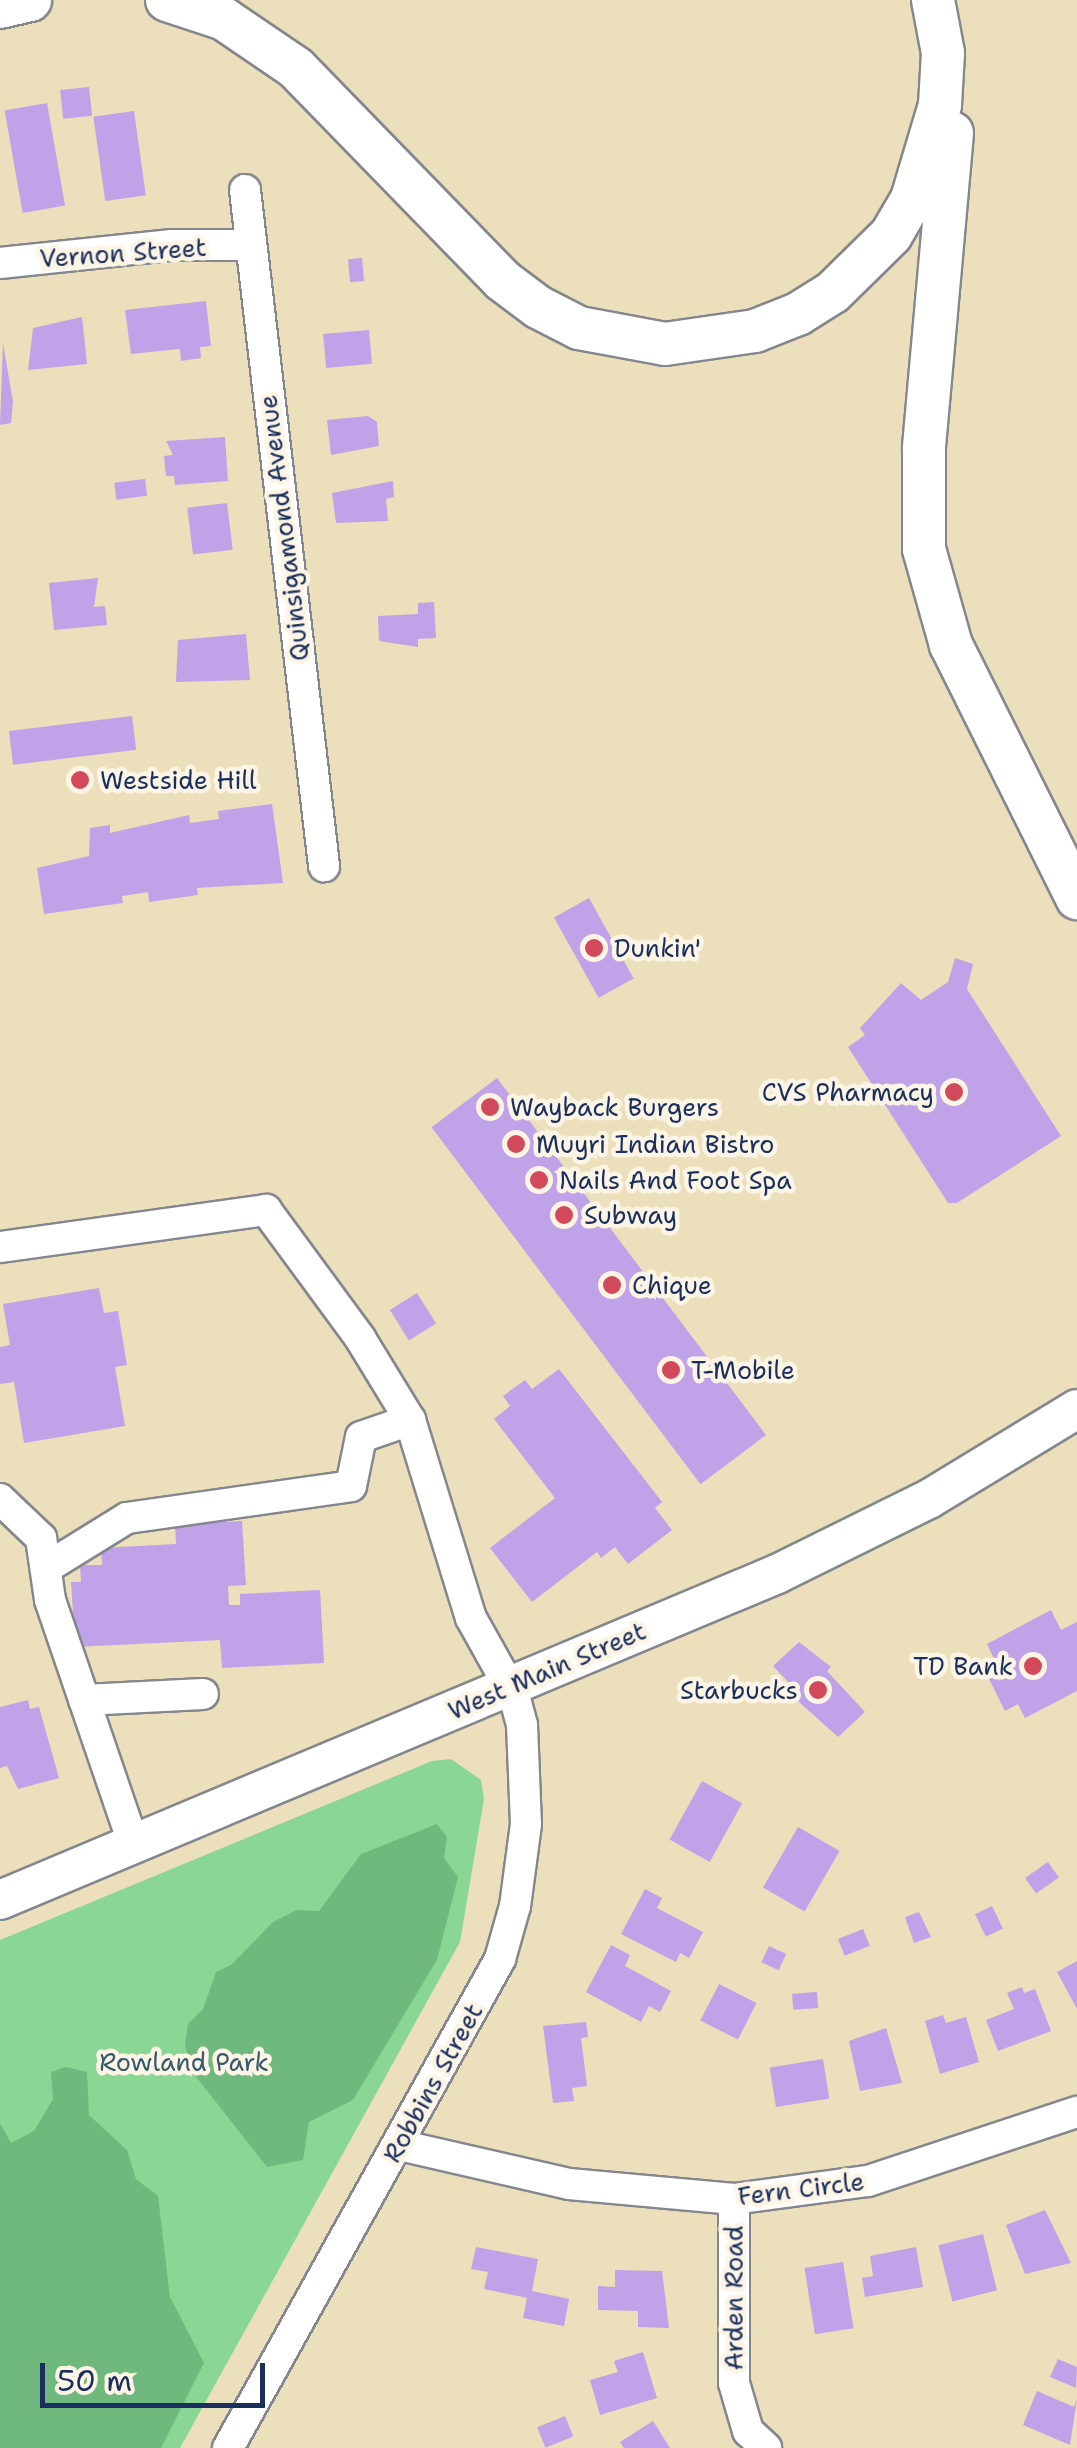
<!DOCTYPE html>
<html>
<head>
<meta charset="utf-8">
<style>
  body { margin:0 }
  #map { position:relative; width:1077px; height:2448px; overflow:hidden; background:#ecdfbc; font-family:"Shantell Sans",sans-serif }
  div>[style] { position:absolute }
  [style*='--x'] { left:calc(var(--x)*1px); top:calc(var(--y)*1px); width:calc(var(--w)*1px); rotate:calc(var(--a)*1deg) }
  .green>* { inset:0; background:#8ad795 }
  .forest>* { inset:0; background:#6fb87e }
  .building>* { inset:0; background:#bfa2e8; transform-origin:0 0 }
  .roads { filter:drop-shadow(2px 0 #84878d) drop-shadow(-2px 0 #84878d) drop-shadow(0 2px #84878d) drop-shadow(0 -2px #84878d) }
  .minor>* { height:30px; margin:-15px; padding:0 15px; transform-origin:15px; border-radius:15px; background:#fff }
  .major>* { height:38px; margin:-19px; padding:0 19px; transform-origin:19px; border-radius:19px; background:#fff }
  .highway>* { height:42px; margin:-21px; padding:0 21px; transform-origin:21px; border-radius:21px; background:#fff }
  .dots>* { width:28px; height:28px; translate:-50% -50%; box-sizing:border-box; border:5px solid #fcf5e5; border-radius:50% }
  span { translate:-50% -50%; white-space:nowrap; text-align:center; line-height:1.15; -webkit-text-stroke:9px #fcf5e5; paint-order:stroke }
  .street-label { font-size:25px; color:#1b2f5e }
  .poi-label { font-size:25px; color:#1b2f5e }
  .left { translate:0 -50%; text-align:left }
  .right { translate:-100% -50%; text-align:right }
  .park-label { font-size:25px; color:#37596c }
  .scale { position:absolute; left:40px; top:2363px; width:225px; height:45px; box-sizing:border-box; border:5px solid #1b2f5e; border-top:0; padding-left:12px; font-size:30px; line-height:35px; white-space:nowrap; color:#1b2f5e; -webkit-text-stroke:8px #fcf5e5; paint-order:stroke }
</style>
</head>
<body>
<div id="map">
  <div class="green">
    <i style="clip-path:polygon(451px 1759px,481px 1780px,484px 1799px,460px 1942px,180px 2448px,0 2448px,0 1940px,432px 1761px)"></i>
  </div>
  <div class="forest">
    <i style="clip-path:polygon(437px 1824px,447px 1837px,444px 1858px,458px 1877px,437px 1960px,353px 2100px,309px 2122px,303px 2160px,267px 2167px,193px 2073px,185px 2046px,188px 2024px,203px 2009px,216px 1972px,231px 1965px,273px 1922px,297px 1910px,319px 1911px,361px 1854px)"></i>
    <i style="clip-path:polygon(65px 2067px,87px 2072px,89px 2115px,127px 2150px,136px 2179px,158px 2196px,170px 2297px,204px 2363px,161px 2448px,0 2448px,0 2123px,11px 2143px,34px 2131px,53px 2099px,51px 2072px)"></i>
  </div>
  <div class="building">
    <i style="left:89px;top:87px;width:29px;height:29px;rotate:84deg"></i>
    <i style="left:47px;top:103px;width:104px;height:43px;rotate:80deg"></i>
    <i style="left:134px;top:111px;width:85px;height:41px;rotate:82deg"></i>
    <i style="left:362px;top:258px;width:23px;height:14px;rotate:85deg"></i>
    <i style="clip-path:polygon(206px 301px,211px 346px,200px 347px,201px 358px,181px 361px,180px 349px,131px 354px,125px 310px)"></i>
    <i style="clip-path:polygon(82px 317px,87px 364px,28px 370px,33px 328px)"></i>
    <i style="left:369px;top:330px;width:34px;height:46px;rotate:85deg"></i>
    <i style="clip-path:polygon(3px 343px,13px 402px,11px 423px,0 425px)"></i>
    <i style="clip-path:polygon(368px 416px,377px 422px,379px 446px,331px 455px,327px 420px)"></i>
    <i style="clip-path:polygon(225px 437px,228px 481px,175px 485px,174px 476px,166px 476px,164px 456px,173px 455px,166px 441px)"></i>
    <i style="left:145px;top:479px;width:17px;height:31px;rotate:83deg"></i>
    <i style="clip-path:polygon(393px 481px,394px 497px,386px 499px,388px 521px,336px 523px,332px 493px)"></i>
    <i style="left:227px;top:503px;width:47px;height:40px;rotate:83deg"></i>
    <i style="clip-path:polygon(98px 578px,94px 607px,105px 606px,107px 625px,54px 630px,49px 583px)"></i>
    <i style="clip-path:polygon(434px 602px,436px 638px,418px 639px,418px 647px,379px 641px,378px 616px,418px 614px,418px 603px)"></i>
    <i style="clip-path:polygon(246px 634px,250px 680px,176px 682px,178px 640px)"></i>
    <i style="left:132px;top:716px;width:34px;height:124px;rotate:83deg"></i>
    <i style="clip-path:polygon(272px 804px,283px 883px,197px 888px,198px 895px,149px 902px,148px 892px,122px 896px,123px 903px,44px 914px,37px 868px,89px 856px,90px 828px,110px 825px,110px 833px,189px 815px,190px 823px,219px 819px,218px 811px)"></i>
    <i style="left:589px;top:898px;width:92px;height:40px;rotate:61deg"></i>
    <i style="clip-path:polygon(955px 958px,973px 964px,967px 989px,1061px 1136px,957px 1203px,948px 1203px,848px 1047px,865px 1035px,860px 1028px,901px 983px,921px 1000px,948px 982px)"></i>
    <i style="left:497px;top:1078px;width:447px;height:82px;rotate:53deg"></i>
    <i style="clip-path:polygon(99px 1288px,104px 1313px,118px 1311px,127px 1365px,115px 1367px,125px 1426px,24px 1443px,14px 1382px,0 1384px,0 1347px,10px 1345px,3px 1304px)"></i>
    <i style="left:417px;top:1293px;width:36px;height:32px;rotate:58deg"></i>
    <i style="clip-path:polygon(559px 1369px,662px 1502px,655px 1508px,672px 1530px,628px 1564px,615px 1547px,601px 1558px,597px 1552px,532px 1602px,490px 1548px,555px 1498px,494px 1419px,510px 1406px,503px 1396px,525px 1380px,532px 1389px)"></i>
    <i style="clip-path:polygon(242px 1521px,246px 1585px,228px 1586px,229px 1605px,240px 1605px,240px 1594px,320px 1590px,324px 1663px,222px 1668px,220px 1640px,75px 1647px,71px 1582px,81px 1582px,80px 1565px,102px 1565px,101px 1548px,176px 1544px,175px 1524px)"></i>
    <i style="clip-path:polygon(1051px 1610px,1061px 1630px,1077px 1622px,1077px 1691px,1025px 1718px,1018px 1704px,1005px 1711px,984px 1669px,996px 1663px,987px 1644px)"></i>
    <i style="clip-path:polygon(799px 1642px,831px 1667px,827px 1671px,865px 1712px,838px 1737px,789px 1693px,794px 1688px,773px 1666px)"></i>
    <i style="clip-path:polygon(28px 1700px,30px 1709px,39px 1707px,59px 1778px,18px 1789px,7px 1766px,0 1768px,0 1707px)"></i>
    <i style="left:702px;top:1781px;width:46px;height:67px;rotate:29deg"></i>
    <i style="left:798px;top:1827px;width:48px;height:70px;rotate:30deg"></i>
    <i style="left:1048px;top:1862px;width:19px;height:28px;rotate:55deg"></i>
    <i style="clip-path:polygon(645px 1889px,662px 1898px,657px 1908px,703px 1932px,689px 1958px,680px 1953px,676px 1962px,621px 1934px)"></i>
    <i style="left:992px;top:1906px;width:25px;height:19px;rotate:64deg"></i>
    <i style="clip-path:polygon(919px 1912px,931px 1937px,914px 1943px,905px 1917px)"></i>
    <i style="left:863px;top:1929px;width:18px;height:27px;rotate:68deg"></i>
    <i style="clip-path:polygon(611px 1945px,630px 1955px,625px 1966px,671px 1991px,660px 2012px,649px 2006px,641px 2022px,586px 1992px)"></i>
    <i style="left:769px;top:1946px;width:19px;height:18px;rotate:25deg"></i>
    <i style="clip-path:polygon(1077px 1961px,1077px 2009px,1057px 1972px)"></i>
    <i style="left:719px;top:1984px;width:42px;height:41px;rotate:27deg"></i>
    <i style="clip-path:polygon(1022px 1987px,1024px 1993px,1035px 1989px,1051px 2031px,998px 2051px,986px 2020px,1014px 2009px,1007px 1993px)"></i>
    <i style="left:817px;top:1992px;width:16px;height:25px;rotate:86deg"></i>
    <i style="clip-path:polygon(943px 2015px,946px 2023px,966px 2017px,979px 2062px,940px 2074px,925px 2021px)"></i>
    <i style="clip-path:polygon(586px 2022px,588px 2037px,581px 2038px,587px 2086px,572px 2088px,574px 2101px,553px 2103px,543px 2026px)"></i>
    <i style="clip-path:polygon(886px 2028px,902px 2083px,860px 2091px,849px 2041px)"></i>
    <i style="left:823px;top:2059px;width:40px;height:54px;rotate:81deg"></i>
    <i style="clip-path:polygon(1045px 2210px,1071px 2263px,1025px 2274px,1006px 2225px)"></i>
    <i style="left:983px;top:2234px;width:58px;height:46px;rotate:76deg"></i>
    <i style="clip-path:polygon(476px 2247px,538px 2259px,532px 2291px,569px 2299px,564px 2326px,523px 2318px,527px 2298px,484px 2289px,488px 2272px,471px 2269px)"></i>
    <i style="clip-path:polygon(916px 2247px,923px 2287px,865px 2297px,862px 2278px,873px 2276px,870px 2256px)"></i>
    <i style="left:843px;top:2262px;width:67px;height:39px;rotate:81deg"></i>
    <i style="clip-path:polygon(615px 2270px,662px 2271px,669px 2328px,638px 2327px,638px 2311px,598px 2310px,598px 2286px,615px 2287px)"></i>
    <i style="clip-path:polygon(643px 2352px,657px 2398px,600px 2415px,590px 2380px,618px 2372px,614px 2361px)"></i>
    <i style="clip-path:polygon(1058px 2359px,1077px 2367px,1076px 2388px,1050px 2377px)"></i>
    <i style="clip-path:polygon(1037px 2391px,1074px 2407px,1077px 2399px,1070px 2445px,1023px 2425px)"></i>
    <i style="left:565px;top:2416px;width:22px;height:30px;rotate:68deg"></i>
    <i style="clip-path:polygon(653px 2421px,670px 2448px,624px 2448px,620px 2442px)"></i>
  </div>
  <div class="roads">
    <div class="minor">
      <i style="--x:245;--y:190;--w:681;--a:83.33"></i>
      <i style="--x:0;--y:263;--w:173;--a:-6"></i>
      <i style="--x:172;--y:245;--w:75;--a:0"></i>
      <i style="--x:0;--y:1247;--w:269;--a:-7.9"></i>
      <i style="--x:266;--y:1210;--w:159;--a:53.7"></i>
      <i style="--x:360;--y:1338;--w:96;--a:58.6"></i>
      <i style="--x:410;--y:1420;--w:207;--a:72.9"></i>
      <i style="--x:471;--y:1618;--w:88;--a:60.8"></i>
      <i style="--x:514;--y:1695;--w:31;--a:75"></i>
      <i style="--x:522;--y:1725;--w:99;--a:87.7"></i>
      <i style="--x:526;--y:1824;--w:83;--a:97.6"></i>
      <i style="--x:515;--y:1906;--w:55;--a:105.8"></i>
      <i style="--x:500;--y:1959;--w:560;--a:119.08"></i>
      <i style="--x:0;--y:1499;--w:57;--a:43.6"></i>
      <i style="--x:41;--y:1538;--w:63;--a:81.7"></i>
      <i style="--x:50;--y:1600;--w:259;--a:71.1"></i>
      <i style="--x:46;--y:1568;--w:95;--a:-31.7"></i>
      <i style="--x:127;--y:1518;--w:226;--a:-8.1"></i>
      <i style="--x:351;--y:1486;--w:50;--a:-78.5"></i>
      <i style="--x:361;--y:1437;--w:52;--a:-19.1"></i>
      <i style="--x:84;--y:1700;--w:119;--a:-2.9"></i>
      <i style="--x:399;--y:2145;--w:174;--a:12.9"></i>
      <i style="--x:569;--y:2184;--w:166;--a:5.2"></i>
      <i style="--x:734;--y:2199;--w:135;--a:-7.7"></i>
      <i style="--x:868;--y:2181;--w:220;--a:-18.3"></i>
      <i style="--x:734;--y:2199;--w:184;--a:90"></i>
      <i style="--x:734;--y:2383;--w:50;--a:73.7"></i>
      <i style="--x:748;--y:2431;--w:25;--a:43"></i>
    </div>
    <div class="major">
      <i style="--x:0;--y:1900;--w:843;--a:-22.76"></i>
      <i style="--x:777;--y:1574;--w:169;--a:-26.3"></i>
      <i style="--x:929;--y:1499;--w:173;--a:-31.3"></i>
    </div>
    <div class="highway">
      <i style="--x:167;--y:0;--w:60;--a:18.4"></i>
      <i style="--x:224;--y:19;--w:87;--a:34.2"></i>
      <i style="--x:296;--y:68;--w:296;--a:45.8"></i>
      <i style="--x:502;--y:280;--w:45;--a:36.9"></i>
      <i style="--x:538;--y:307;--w:46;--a:27.1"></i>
      <i style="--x:579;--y:328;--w:87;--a:10.5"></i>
      <i style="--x:665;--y:344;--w:91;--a:-8.2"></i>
      <i style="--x:755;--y:331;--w:46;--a:-21.6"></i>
      <i style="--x:798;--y:314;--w:41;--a:-32.2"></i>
      <i style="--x:833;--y:292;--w:81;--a:-44.5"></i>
      <i style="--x:891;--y:235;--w:42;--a:-59.7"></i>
      <i style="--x:912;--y:199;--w:98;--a:-73.4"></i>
      <i style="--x:940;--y:105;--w:52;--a:-86.7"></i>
      <i style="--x:943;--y:53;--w:54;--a:-100.7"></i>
      <i style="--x:0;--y:7;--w:31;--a:-13"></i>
      <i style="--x:952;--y:133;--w:317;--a:95.1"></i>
      <i style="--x:924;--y:449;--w:100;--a:90"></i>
      <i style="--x:924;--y:549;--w:100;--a:74.3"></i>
      <i style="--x:951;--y:645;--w:283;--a:63.5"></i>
    </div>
  </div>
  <div class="dots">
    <i style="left:80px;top:780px;background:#d1495b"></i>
    <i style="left:594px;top:948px;background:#d1495b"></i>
    <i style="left:954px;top:1092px;background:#d1495b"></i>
    <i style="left:490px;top:1107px;background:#d1495b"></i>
    <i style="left:516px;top:1144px;background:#d1495b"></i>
    <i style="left:539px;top:1180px;background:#d1495b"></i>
    <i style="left:564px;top:1215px;background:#d1495b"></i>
    <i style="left:612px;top:1285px;background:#d1495b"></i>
    <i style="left:671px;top:1370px;background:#d1495b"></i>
    <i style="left:1033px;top:1666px;background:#d1495b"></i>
    <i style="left:818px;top:1690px;background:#d1495b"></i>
  </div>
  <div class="street-label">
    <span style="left:123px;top:253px;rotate:-4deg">Vernon Street</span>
    <span style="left:284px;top:528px;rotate:-97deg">Quinsigamond Avenue</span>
    <span style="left:547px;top:1671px;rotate:-23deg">West Main Street</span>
    <span style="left:433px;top:2083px;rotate:-61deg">Robbins Street</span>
    <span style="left:801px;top:2189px;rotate:-7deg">Fern Circle</span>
    <span style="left:734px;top:2298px;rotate:-90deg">Arden Road</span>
  </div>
  <div class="poi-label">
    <span class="left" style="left:100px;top:780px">Westside Hill</span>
    <span class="left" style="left:614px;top:948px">Dunkin'</span>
    <span class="right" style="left:934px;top:1092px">CVS Pharmacy</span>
    <span class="left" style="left:510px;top:1107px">Wayback Burgers</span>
    <span class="left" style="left:536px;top:1144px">Muyri Indian Bistro</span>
    <span class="left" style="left:559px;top:1180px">Nails And Foot Spa</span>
    <span class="left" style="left:584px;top:1215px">Subway</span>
    <span class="left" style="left:632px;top:1285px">Chique</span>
    <span class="left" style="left:691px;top:1370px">T-Mobile</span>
    <span class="right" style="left:1013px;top:1666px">TD Bank</span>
    <span class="right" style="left:798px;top:1690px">Starbucks</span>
  </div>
  <div class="park-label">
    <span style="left:184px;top:2062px">Rowland Park</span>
  </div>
  <div class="scale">50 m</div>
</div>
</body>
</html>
